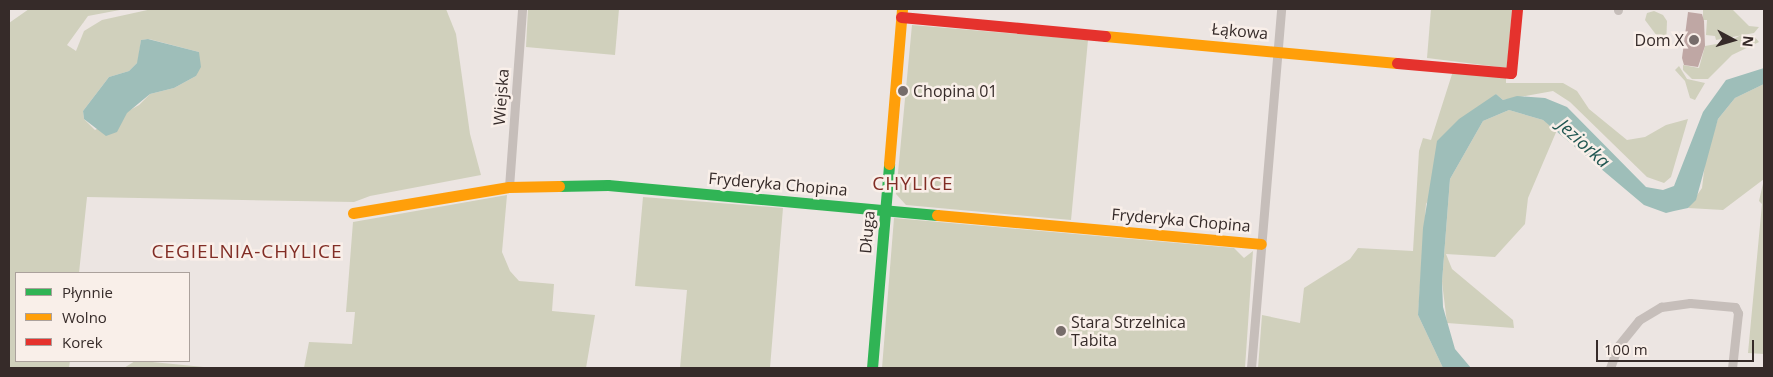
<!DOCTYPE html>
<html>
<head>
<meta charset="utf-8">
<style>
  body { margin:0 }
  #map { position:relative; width:1773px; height:377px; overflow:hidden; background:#ece5e2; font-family:"Open Sans",sans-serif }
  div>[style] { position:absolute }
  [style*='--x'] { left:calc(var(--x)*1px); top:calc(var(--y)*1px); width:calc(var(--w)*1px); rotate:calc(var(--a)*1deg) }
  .green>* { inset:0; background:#d0d0bc }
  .water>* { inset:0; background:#9ebeb9 }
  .building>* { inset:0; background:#bfa7a4 }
  .street>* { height:9px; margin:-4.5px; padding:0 4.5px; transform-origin:4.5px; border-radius:4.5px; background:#c6beba }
  .fast>* { height:11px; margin:-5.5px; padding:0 5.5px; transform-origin:5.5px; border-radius:5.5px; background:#30b455 }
  .slow>* { height:11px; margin:-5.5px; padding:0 5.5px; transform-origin:5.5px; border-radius:5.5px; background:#ff9f0a }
  .jam>* { height:11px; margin:-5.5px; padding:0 5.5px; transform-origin:5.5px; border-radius:5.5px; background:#e5322d }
  .dots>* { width:14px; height:14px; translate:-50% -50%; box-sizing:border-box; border:2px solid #f9efe9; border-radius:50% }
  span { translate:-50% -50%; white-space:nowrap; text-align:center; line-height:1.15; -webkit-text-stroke:5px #f9efe9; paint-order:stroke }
  .street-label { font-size:16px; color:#362b29 }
  .poi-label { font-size:16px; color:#362b29 }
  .right { translate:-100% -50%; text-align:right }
  .left { translate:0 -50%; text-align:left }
  .water-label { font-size:18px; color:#205651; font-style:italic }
  .quarter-label { font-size:19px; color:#812d25; letter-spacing:1px }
  .frame { position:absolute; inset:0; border:10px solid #362b29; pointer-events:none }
  .legend { position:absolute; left:15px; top:272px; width:175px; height:90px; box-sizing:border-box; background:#f9efe9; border:1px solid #aba19c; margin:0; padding:6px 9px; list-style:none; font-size:15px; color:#362b29 }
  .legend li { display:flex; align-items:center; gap:10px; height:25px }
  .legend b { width:25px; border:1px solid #aba19c }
  .north { position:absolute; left:1708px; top:15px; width:50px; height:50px; -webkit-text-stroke:4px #f9efe9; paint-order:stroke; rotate:96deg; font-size:14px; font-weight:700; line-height:20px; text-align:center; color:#362b29 }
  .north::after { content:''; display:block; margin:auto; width:18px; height:22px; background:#362b29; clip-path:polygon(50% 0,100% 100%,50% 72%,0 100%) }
  .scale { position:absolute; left:1596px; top:340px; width:158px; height:22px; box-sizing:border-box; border:2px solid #362b29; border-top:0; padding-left:6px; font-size:15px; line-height:18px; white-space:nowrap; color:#362b29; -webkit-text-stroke:4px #f9efe9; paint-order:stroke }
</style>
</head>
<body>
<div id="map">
  <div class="green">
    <i style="clip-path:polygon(evenodd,29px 9px,125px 9px,88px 16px,67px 45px,76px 51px,84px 31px,102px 20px,152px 9px,446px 9px,456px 34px,470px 134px,481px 175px,370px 196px,354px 202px,87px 197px,79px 273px,16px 273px,16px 361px,70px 361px,69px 368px,9px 368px,9px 23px,29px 9px,149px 39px,199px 52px,196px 76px,174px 88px,150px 94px,139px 105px,95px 130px,84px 119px,83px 111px,109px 77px,129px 71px,138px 62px,141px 40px,149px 39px)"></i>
    <i style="clip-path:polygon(528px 9px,619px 9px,615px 55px,526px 47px)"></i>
    <i style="clip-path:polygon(1431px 9px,1512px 9px,1507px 68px,1427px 58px)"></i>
    <i style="clip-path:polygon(1703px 9px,1732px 9px,1749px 26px,1759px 27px,1754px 33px,1716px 40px,1715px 36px,1706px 35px,1707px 20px,1703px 20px)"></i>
    <i style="clip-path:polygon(1654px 11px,1663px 15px,1667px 21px,1666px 48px,1645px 20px,1647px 13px)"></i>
    <i style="clip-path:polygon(912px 25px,1088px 40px,1071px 220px,906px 205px,896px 194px)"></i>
    <i style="clip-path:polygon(1741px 35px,1753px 35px,1759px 42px,1732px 55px,1708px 79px,1692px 79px,1683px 70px,1683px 65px,1699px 68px,1705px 46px,1728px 42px)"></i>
    <i style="clip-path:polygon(1679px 66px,1687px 79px,1705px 83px,1695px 100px,1690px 98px,1685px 81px,1675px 70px)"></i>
    <i style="clip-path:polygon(1453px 71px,1506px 77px,1506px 83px,1563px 83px,1577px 91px,1589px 109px,1627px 140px,1645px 137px,1666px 125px,1688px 119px,1671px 177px,1664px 183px,1647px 177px,1570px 102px,1553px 91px,1503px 100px,1496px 94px,1426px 204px,1418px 315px,1443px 368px,1258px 368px,1262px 315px,1300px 323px,1304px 288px,1350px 259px,1358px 248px,1413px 251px,1419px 151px,1423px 138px,1431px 140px)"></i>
    <i style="clip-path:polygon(1764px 84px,1764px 354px,1748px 353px,1762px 204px,1759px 201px,1764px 179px,1723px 210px,1688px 208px,1702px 188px,1706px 155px,1718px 119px,1735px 98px)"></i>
    <i style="clip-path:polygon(1509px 110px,1543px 120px,1557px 130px,1528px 198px,1525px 224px,1495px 257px,1446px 254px,1452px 269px,1513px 320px,1514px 328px,1447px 323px,1442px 282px,1450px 179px,1483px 121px)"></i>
    <i style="clip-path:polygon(507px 195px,502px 252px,510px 271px,519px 281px,554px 284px,552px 311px,595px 315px,586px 368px,304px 368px,309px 342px,352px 344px,355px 312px,346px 312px,353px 222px)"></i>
    <i style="clip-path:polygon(643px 197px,783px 208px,770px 368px,680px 368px,687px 290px,635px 286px)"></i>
    <i style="clip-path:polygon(894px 218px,1234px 248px,1244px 258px,1253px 251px,1245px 368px,882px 368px)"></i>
    <i style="clip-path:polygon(135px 361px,142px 361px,214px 368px,124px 368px)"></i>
  </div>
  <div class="water">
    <i style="clip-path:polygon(148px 39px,199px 52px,201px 67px,196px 76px,174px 88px,150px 94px,127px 113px,117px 132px,106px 136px,84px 119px,83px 111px,109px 77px,129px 71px,137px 63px,141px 40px)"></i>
    <i style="clip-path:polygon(1764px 68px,1764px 84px,1735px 98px,1718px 119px,1696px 200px,1688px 208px,1674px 211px,1666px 213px,1644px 205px,1543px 120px,1509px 110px,1483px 121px,1450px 179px,1442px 282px,1443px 307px,1455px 349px,1471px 368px,1443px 368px,1418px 315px,1423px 228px,1437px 141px,1459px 119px,1496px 94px,1503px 100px,1517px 96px,1545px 98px,1567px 107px,1646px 187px,1663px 190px,1674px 186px,1703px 112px,1726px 80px)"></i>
  </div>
  <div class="building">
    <i style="clip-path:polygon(1688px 12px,1702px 14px,1704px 21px,1705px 46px,1698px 67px,1684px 65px,1682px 58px)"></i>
  </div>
  <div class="street">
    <i style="--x:1618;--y:9;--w:1;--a:90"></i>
    <i style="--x:509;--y:187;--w:178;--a:-85.8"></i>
    <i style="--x:1251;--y:368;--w:360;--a:-85.2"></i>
    <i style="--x:1610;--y:368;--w:23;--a:-70"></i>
    <i style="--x:1618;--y:346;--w:33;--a:-51"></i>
    <i style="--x:1639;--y:320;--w:26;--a:-31"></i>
    <i style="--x:1661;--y:307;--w:29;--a:-8"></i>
    <i style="--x:1690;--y:303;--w:45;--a:5.1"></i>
    <i style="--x:1735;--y:307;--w:7;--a:63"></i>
    <i style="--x:1738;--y:313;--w:55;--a:96.2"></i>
  </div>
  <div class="fast">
    <i style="--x:559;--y:186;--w:49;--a:-1.2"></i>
    <i style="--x:608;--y:185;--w:330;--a:5.2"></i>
    <i style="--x:872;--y:368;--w:205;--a:-85.2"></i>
  </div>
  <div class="slow">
    <i style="--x:1105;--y:36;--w:293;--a:5.3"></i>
    <i style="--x:889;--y:164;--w:156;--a:-85.2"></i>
    <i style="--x:353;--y:213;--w:158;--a:-9.5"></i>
    <i style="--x:509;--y:187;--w:50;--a:-1.1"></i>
    <i style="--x:937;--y:215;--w:325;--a:5.1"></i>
  </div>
  <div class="jam">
    <i style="--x:901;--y:17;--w:205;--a:5.3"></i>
    <i style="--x:1397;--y:63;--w:114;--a:5"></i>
    <i style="--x:1511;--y:73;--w:64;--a:-84.6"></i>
  </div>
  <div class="dots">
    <i style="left:1694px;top:40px;background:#766c6a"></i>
    <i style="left:903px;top:91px;background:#766c6a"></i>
    <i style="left:1061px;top:331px;background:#766c6a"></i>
  </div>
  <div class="street-label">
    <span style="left:1240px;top:31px;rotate:5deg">Łąkowa</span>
    <span style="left:501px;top:97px;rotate:-86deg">Wiejska</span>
    <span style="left:778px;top:184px;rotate:5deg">Fryderyka Chopina</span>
    <span style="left:1181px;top:220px;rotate:5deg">Fryderyka Chopina</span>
    <span style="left:867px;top:232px;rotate:-85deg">Długa</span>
  </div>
  <div class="poi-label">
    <span class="right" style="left:1684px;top:40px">Dom X</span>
    <span class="left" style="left:913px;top:91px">Chopina 01</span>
    <span class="left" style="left:1071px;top:331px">Stara Strzelnica<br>Tabita</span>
  </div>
  <div class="water-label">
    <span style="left:1584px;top:143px;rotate:42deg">Jeziorka</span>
  </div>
  <div class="quarter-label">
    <span style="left:913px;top:184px">CHYLICE</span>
    <span style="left:247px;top:252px">CEGIELNIA-CHYLICE</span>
  </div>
  <div class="frame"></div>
  <ul class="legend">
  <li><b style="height:6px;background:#30b455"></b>Płynnie</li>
  <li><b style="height:6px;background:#ff9f0a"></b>Wolno</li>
  <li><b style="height:6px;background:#e5322d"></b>Korek</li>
  </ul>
  <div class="north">N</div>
  <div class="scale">100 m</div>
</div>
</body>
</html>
